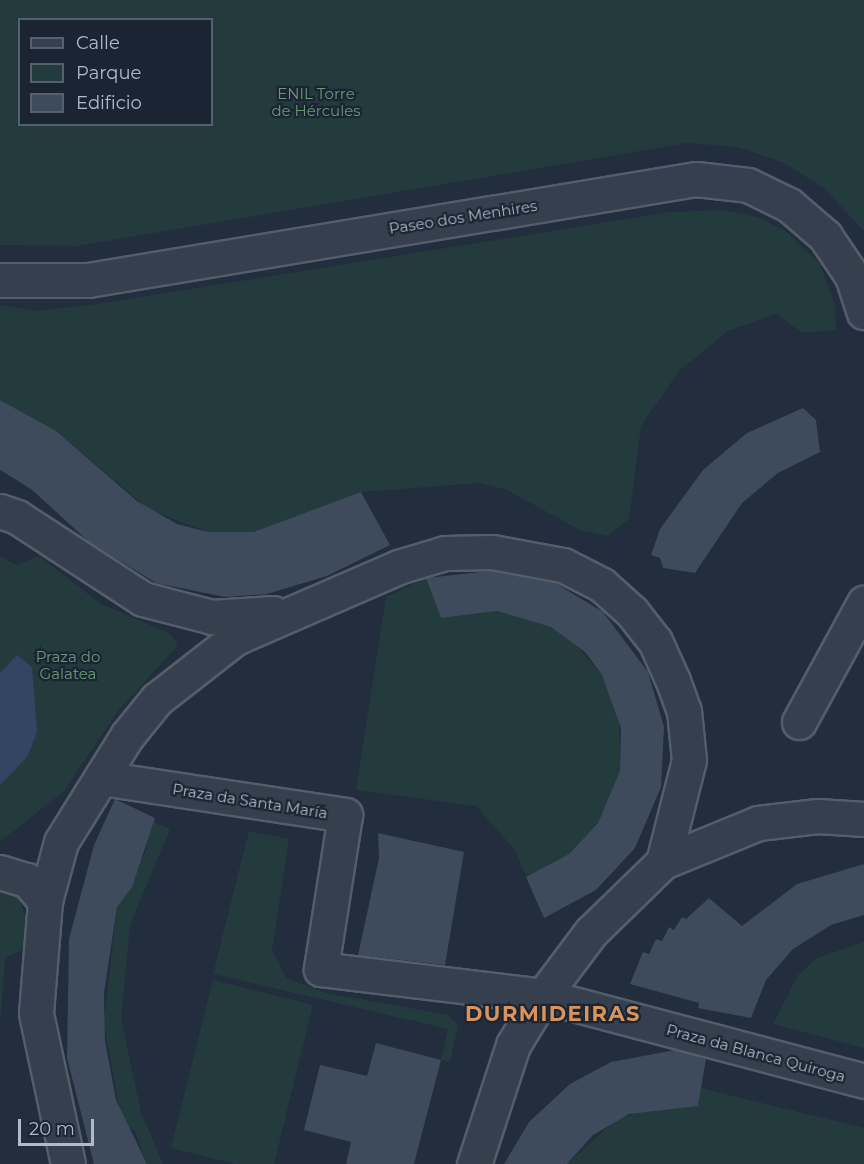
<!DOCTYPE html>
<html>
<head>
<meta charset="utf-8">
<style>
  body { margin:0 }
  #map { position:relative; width:864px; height:1164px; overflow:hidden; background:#222d3d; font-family:Montserrat,sans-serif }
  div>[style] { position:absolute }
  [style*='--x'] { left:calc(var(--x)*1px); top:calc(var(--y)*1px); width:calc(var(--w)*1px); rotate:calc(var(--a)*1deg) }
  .green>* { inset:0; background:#243b3e }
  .water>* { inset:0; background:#324664 }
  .building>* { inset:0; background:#3d4b5d }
  .roads { filter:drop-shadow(2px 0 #545d6b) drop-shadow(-2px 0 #545d6b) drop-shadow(0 2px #545d6b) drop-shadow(0 -2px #545d6b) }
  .minor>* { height:33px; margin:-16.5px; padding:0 16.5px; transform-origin:16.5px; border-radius:16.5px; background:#363f4d }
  span { translate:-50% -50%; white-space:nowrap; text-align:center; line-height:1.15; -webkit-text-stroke:4.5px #1b2432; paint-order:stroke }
  .park-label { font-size:15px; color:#679b74 }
  .street-label { font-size:15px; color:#b1bac9 }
  .district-label { font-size:21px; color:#da945b; font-weight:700; letter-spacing:1.5px }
  .legend { position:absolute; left:18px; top:18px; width:195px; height:108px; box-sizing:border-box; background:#1b2432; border:2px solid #57606e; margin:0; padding:8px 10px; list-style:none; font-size:18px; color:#b1bac9 }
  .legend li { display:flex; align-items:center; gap:12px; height:30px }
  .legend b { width:30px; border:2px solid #57606e }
  .scale { position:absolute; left:18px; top:1119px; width:76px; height:27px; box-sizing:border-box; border:3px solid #b1bac9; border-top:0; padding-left:8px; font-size:18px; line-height:21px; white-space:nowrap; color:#b1bac9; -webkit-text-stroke:4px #1b2432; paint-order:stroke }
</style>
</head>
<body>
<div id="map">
  <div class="green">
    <i style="clip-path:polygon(evenodd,0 0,864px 0,864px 231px,825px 189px,784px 163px,738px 147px,687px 143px,77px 246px,0 245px,0 0,20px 20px,212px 20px,212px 124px,20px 124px,20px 20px)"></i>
    <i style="clip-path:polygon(721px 210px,758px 217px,787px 232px,820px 264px,835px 306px,836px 330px,803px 333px,776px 314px,728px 331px,679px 371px,641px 426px,629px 519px,608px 536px,580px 530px,505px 489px,480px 483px,361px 492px,253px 532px,208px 532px,150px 510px,56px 431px,0 400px,0 305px,36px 311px,97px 304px,670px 212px)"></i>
    <i style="clip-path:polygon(0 556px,16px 565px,39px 556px,101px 604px,169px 633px,178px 645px,118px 711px,64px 791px,0 842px)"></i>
    <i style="clip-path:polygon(426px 578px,441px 618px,497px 611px,551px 627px,574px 643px,602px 675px,619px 714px,620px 771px,598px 823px,569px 854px,532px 874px,526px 876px,515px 850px,476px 806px,356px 790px,386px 597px)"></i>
    <i style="clip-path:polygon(153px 822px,170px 829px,130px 925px,121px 1018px,141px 1112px,163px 1164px,147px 1164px,134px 1129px,128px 1129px,120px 1111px,104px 1024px,117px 906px,147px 849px,143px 844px)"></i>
    <i style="clip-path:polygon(249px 831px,289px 839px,272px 950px,286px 978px,326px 993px,449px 1015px,458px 1026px,450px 1062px,441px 1060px,448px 1029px,213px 974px)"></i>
    <i style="clip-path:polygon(0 891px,18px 897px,30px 927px,27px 948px,5px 958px,0 1025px)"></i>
    <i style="clip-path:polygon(864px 942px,864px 1048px,773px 1024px,798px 975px,817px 958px)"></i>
    <i style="clip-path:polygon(213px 980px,313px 1005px,274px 1164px,235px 1164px,171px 1148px)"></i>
    <i style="clip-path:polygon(701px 1088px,864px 1128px,864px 1164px,567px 1164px,616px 1120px,643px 1110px,698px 1106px)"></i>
  </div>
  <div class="water">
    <i style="clip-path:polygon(17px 655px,32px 667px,37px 732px,27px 757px,0 785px,0 673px)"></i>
  </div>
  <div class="building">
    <i style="clip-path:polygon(0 400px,56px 431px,137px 501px,177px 524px,208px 532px,253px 532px,361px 492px,390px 545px,327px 576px,267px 594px,225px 597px,156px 583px,88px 541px,31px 489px,0 470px)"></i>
    <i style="clip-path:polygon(803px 408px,816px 420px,820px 452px,778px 473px,742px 503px,695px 573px,663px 568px,660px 558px,651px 555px,660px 529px,703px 470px,747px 433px)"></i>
    <i style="clip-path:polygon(490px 571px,555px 583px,603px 612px,648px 672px,664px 727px,661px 787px,635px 848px,596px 890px,544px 918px,526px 877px,569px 854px,598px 823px,620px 771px,621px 728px,602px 675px,585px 652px,551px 627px,497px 611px,441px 618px,426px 578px)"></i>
    <i style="clip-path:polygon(115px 799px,155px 818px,132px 887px,117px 907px,104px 993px,105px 1041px,116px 1100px,147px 1164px,94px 1164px,67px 1058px,69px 939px,94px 845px)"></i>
    <i style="clip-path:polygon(378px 833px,464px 852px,445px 965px,358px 955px,379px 858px)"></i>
    <i style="clip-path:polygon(864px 864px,864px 915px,831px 925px,793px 949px,766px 980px,751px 1018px,698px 1008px,699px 1003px,630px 984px,643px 952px,649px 954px,656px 939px,662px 941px,669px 927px,674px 930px,682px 917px,686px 919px,709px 898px,742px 926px,797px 884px)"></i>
    <i style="clip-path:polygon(376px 1043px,441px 1060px,414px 1164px,346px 1164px,351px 1142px,304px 1130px,320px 1065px,367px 1076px)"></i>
    <i style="clip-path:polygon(675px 1050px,706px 1059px,698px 1106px,629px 1114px,593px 1135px,567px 1164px,504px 1164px,529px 1122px,570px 1084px,611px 1062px)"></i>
  </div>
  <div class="roads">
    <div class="minor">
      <i style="--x:0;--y:280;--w:88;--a:0"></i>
      <i style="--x:88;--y:280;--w:616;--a:-9.43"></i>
      <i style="--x:696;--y:179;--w:52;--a:6.6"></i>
      <i style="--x:748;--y:185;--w:46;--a:26"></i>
      <i style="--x:789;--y:205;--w:48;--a:40.7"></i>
      <i style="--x:825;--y:236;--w:48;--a:56"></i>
      <i style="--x:852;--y:276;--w:38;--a:72"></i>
      <i style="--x:0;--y:511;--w:18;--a:19"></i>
      <i style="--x:17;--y:517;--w:150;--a:33.1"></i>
      <i style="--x:143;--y:599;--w:71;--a:14.6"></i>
      <i style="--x:212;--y:617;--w:61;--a:-3.8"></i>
      <i style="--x:799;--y:722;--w:136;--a:-61.4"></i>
      <i style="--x:101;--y:778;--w:247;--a:8.6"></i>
      <i style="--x:345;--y:815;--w:156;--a:98.9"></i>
      <i style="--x:321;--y:969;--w:224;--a:6.9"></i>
      <i style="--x:543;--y:996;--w:332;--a:14.8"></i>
      <i style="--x:663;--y:862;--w:103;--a:-22.3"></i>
      <i style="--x:758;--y:823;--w:60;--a:-6.7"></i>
      <i style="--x:818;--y:816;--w:46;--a:3.7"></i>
      <i style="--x:0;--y:872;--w:28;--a:17"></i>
      <i style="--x:27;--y:880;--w:28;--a:49"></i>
      <i style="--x:68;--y:1164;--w:154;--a:-102"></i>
      <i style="--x:36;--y:1013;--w:112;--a:-85.4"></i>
      <i style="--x:45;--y:901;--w:61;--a:-74.8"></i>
      <i style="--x:61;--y:842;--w:125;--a:-58.1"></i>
      <i style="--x:127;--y:736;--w:48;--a:-51"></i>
      <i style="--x:157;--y:699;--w:99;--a:-38"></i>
      <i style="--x:235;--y:638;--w:178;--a:-23.5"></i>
      <i style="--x:398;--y:567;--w:49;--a:-16.6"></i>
      <i style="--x:445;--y:553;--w:47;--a:-1.2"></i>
      <i style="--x:492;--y:552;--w:72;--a:10.4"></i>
      <i style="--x:563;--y:565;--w:44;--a:27.1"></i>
      <i style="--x:602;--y:585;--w:40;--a:42"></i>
      <i style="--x:632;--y:612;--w:37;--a:52"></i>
      <i style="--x:655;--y:641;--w:44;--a:65.8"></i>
      <i style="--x:673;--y:681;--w:32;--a:70"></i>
      <i style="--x:684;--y:711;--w:49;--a:84.2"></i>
      <i style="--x:689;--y:760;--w:105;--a:104.3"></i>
      <i style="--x:663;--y:862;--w:100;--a:135.8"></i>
      <i style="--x:591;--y:932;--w:80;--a:126.9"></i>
      <i style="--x:543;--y:996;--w:57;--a:121.5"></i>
      <i style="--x:513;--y:1045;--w:125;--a:108.1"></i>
    </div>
  </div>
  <div class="park-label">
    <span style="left:316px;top:102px">ENIL Torre<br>de Hércules</span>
    <span style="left:68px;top:665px">Praza do<br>Galatea</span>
  </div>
  <div class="street-label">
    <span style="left:463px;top:217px;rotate:-9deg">Paseo dos Menhires</span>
    <span style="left:250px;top:801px;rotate:9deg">Praza da Santa María</span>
    <span style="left:756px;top:1053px;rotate:15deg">Praza da Blanca Quiroga</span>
  </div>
  <div class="district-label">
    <span style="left:553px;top:1014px">DURMIDEIRAS</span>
  </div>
  <ul class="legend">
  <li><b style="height:8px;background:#363f4d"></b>Calle</li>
  <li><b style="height:16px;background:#243b3e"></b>Parque</li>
  <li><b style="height:16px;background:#3d4b5d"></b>Edificio</li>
  </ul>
  <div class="scale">20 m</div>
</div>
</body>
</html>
